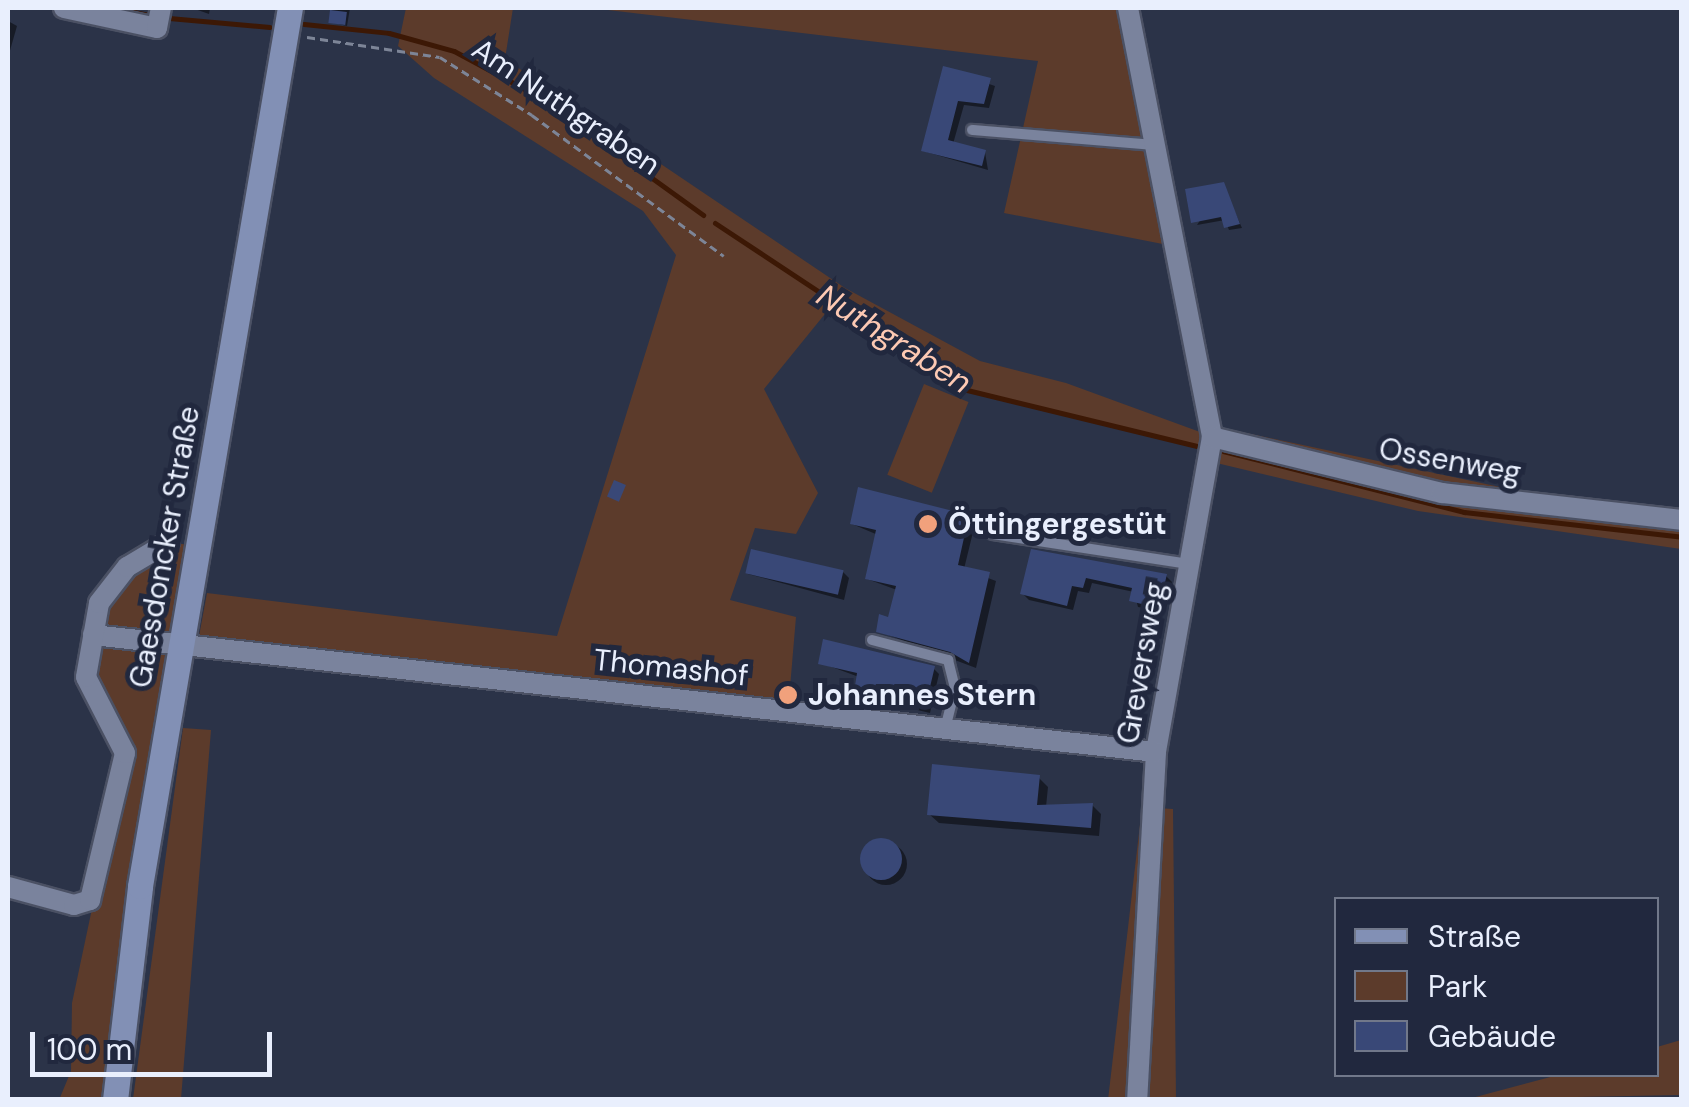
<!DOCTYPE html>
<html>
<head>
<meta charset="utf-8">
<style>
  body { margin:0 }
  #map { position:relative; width:1689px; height:1107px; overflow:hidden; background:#2b3348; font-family:"DM Sans",sans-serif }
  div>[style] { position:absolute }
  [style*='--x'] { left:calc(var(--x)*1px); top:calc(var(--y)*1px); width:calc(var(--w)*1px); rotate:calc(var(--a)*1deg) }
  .green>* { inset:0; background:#5c3b2b; transform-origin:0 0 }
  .shadow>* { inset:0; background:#0007 }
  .round { border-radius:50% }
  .stream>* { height:5px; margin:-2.5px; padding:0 2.5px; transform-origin:2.5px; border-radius:2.5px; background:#3c1805 }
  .building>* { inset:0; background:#394877; transform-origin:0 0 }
  .path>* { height:2.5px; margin-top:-1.25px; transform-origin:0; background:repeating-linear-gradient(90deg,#7d8597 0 8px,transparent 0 13px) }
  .roads { filter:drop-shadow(2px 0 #4b5164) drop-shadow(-2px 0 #4b5164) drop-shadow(0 2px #4b5164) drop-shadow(0 -2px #4b5164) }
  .lane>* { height:10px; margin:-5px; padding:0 5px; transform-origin:5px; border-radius:5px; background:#7a839d }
  .street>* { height:20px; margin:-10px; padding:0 10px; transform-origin:10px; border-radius:10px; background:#7a839d }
  .secondary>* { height:25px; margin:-12.5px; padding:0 12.5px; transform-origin:12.5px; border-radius:12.5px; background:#8290b5 }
  .dots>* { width:28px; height:28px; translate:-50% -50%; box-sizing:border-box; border:5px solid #21283e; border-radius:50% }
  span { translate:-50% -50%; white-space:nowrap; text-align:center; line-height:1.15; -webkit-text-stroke:10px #21283e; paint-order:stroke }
  .street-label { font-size:30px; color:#e9effd }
  .poi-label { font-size:30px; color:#e9effd; font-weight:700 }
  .left { translate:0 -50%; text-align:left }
  .water-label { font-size:32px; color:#fdc9b3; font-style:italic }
  .frame { position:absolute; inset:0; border:10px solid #e9effd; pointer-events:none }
  .legend { position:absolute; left:1334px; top:897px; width:325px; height:180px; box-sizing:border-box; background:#21283e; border:2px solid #71788a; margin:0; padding:12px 18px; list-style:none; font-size:30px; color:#e9effd }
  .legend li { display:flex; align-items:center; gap:20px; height:50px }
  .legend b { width:50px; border:2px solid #71788a }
  .scale { position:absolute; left:30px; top:1032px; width:242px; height:45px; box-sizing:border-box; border:5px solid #e9effd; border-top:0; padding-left:12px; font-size:30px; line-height:35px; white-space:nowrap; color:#e9effd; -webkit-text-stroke:8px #21283e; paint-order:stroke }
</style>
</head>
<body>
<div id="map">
  <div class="green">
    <i style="clip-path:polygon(406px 8px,513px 8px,505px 59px,845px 288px,980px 361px,1066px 383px,1211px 436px,1209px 425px,1561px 500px,1681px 512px,1681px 549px,1418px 511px,1208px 461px,1209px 449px,967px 390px,833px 304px,764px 389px,818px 493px,796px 534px,755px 528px,730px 600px,796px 617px,788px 711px,197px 647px,207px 593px,557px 636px,676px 255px,643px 211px,434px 78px,398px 46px)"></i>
    <i style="clip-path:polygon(591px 8px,1126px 8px,1178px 247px,1004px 213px,1038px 61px)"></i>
    <i style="left:924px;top:384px;width:48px;height:98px;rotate:22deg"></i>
    <i style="clip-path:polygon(169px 542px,189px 545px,108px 1099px,59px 1100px,71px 1071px,72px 1003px,125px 753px,86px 677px,99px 603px)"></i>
    <i style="clip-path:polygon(183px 728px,211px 730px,181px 1099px,133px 1099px)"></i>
    <i style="clip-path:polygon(1142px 807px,1173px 809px,1176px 1099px,1108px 1100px)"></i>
    <i style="clip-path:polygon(1681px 1040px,1681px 1095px,1468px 1099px,1558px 1075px,1656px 1074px,1657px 1047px)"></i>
  </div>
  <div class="shadow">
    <i style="clip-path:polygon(192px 8px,210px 8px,209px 14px)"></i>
    <i style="clip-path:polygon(332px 8px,350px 8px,347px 26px,330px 22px)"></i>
    <i style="clip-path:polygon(8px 21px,17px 26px,9px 54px,8px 53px)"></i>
    <i style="clip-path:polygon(945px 69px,995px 86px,989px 108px,964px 105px,953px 144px,985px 152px,988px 170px,923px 151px)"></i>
    <i style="clip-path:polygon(1223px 185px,1242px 228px,1229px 230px,1225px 220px,1197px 225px)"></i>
    <i style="clip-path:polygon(968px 517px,975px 524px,964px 569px,996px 581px,976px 668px,878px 631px,890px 621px,897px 590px,867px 579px,878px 535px,852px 524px)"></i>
    <i style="clip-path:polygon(1032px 552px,1166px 576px,1172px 582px,1165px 612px,1138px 607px,1134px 592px,1092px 583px,1089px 593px,1078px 591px,1073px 610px,1029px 600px,1023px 594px)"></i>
    <i style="clip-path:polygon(843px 572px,849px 578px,844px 600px,748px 574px)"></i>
    <i style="clip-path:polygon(821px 663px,933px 668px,939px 674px,930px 713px,863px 697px,859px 677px)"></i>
    <i style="clip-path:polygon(1039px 778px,1048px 787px,1046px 807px,1092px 805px,1101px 814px,1099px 836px,939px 823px,929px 814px)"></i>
    <i class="round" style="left:865px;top:843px;width:42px;height:42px"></i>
  </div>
  <div class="stream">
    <i style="--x:113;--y:8;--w:38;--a:11"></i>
    <i style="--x:169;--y:18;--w:101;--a:5.1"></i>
    <i style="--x:304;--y:24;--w:85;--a:6"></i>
    <i style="--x:389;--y:33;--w:67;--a:15.5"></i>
    <i style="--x:454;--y:51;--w:99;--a:28.4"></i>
    <i style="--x:541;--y:98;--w:200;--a:35.8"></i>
    <i style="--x:715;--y:223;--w:302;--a:33.5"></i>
    <i style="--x:967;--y:390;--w:245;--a:13.7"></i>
    <i style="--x:1223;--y:451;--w:249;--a:14.2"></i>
    <i style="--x:1464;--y:512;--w:219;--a:6.5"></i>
  </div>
  <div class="building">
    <i style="left:330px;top:10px;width:17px;height:13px;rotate:7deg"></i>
    <i style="clip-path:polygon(943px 66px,991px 78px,984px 104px,958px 101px,948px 140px,986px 150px,982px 166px,921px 151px)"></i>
    <i style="clip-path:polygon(1224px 182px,1240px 224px,1224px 228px,1221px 217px,1191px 223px,1185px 189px)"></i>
    <i style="left:614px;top:480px;width:13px;height:18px;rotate:23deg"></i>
    <i style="clip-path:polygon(858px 487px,969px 515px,958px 565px,990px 572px,969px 663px,950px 652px,876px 632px,879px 614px,888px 617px,896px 586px,865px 579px,876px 530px,850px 524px)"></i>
    <i style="left:751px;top:549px;width:95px;height:25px;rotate:13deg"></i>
    <i style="clip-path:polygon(1031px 549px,1167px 574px,1159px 608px,1129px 601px,1132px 588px,1086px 578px,1083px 588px,1072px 586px,1067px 606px,1020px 594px)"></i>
    <i style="clip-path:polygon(823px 639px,935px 666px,925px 708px,854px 692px,857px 673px,818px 664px)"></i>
    <i style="clip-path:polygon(932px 764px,1040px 775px,1037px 805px,1093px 803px,1091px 828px,927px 815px)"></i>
    <i class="round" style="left:860px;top:838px;width:42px;height:42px"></i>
  </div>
  <div class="path">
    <i style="--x:307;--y:37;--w:134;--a:8.6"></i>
    <i style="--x:440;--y:57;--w:109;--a:32.2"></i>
    <i style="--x:532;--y:115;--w:238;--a:36.3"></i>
  </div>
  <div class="roads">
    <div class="lane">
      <i style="--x:972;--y:130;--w:184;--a:4.7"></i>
      <i style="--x:993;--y:534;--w:198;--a:8.7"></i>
      <i style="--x:872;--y:640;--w:79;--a:14.7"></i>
      <i style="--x:948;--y:660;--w:30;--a:76"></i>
      <i style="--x:955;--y:689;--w:41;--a:104"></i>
    </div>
    <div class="street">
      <i style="--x:64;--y:8;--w:95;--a:12.1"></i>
      <i style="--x:157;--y:28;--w:20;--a:-79"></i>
      <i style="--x:1128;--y:8;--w:437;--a:78.9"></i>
      <i style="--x:1212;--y:437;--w:320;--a:100.1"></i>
      <i style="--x:1156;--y:752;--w:349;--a:93.1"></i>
      <i style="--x:1212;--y:437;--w:237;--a:13.7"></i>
      <i style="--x:1442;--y:493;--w:242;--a:6.4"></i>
      <i style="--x:93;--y:635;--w:1069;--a:6.28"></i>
      <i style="--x:8;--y:887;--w:68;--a:15.3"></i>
      <i style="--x:74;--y:905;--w:17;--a:-17"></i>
      <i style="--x:90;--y:900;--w:151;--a:-76.6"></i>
      <i style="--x:125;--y:753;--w:85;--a:-117.2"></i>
      <i style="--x:86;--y:677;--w:75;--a:-80"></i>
      <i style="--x:99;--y:603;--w:46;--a:-52.1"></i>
      <i style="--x:127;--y:567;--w:49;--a:-30.8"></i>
    </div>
    <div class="secondary">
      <i style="--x:115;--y:1100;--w:215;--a:-83.3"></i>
      <i style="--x:140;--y:886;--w:891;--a:-80.31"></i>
    </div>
  </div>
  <div class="dots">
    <i style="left:928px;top:524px;background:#f1a17c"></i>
    <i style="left:788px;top:695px;background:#f1a17c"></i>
  </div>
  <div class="street-label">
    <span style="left:566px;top:107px;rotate:34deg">Am Nuthgraben</span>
    <span style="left:1450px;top:461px;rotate:10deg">Ossenweg</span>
    <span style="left:165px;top:547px;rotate:-80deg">Gaesdoncker Straße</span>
    <span style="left:1142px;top:663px;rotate:-80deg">Greversweg</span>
    <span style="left:671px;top:668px;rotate:6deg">Thomashof</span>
  </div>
  <div class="poi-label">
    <span class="left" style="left:948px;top:524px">Öttingergestüt</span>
    <span class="left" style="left:808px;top:695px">Johannes Stern</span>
  </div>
  <div class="water-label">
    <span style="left:894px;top:339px;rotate:32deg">Nuthgraben</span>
  </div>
  <div class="frame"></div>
  <ul class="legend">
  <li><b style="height:12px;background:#8290b5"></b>Straße</li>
  <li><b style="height:28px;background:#5c3b2b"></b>Park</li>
  <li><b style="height:28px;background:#394877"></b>Gebäude</li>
  </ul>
  <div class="scale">100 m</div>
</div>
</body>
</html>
